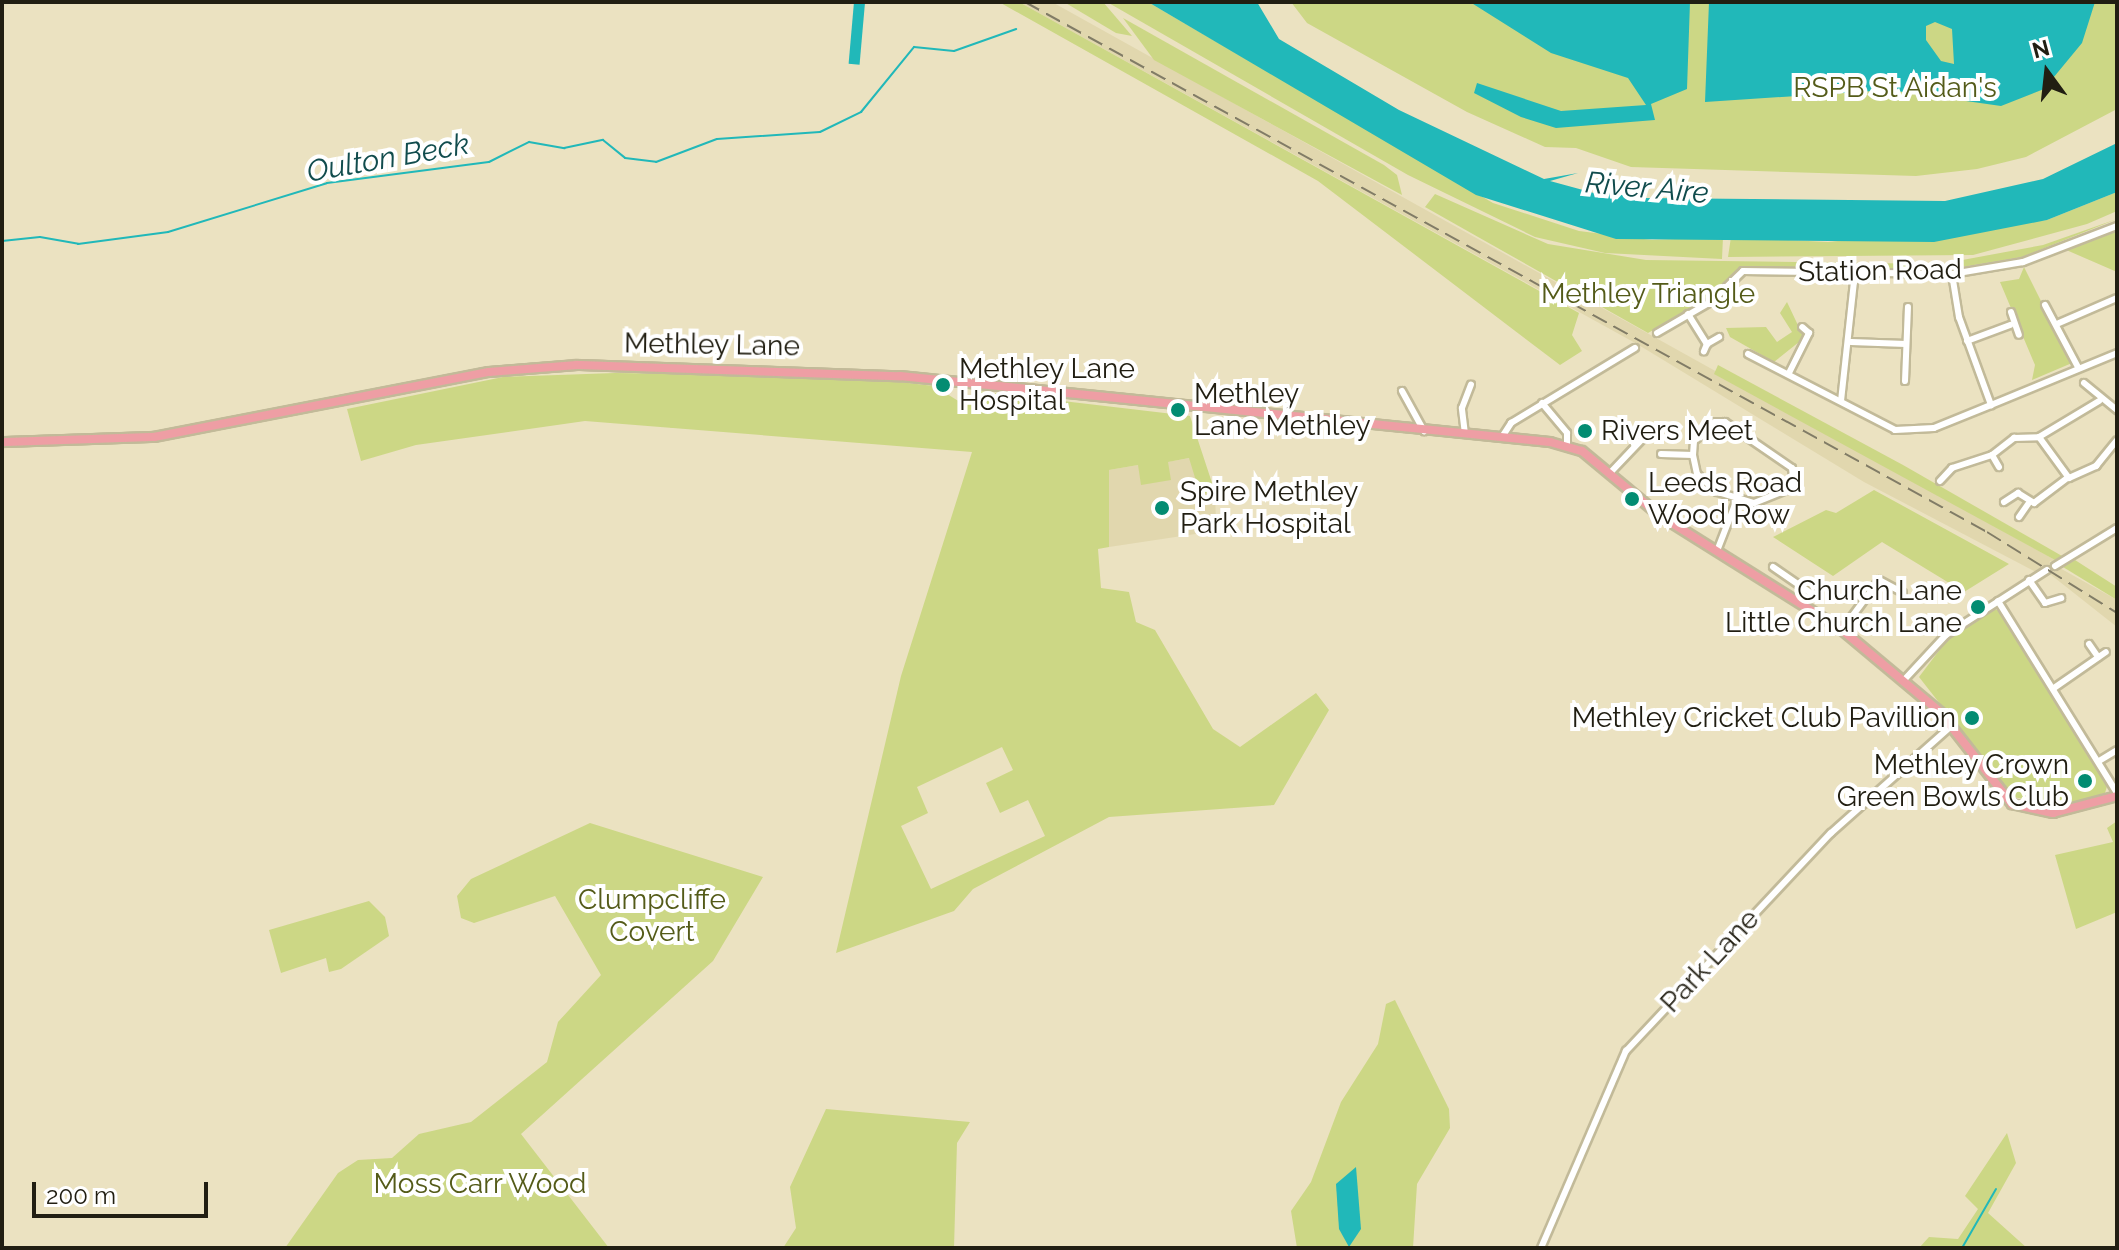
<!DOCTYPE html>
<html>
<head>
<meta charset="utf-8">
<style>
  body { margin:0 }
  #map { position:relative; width:2119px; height:1250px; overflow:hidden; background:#ebe2c1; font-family:Raleway,sans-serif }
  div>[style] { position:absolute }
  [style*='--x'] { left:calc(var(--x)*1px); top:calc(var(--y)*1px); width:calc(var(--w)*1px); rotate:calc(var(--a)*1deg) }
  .built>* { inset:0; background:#e1d7ae }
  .green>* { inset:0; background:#ccd785 }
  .water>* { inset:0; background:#21b8b9; transform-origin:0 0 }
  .stream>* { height:2px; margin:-1px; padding:0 1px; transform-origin:1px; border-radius:1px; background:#21b8b9 }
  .roads { filter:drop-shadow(2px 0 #c2ba99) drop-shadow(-2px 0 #c2ba99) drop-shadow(0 2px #c2ba99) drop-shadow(0 -2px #c2ba99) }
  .minor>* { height:6px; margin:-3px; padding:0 3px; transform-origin:3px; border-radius:3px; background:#fff }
  .major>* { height:8px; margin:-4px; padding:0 4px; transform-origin:4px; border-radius:4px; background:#ee9ea4 }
  .rail>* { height:2px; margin-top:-1px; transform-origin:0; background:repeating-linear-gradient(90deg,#817c66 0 16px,transparent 0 24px) }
  .dots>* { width:22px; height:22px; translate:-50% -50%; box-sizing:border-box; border:4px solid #fff; border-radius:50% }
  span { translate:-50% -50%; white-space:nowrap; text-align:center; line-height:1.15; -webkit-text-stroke:8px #fff; paint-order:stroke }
  .park-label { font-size:28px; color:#545b19 }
  .street-label { font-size:28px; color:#211e12 }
  .poi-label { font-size:28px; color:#211e12 }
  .left { translate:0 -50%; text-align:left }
  .right { translate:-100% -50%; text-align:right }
  .water-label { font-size:30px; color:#114c4d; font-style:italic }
  .frame { position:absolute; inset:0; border:4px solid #211e12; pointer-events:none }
  .north { position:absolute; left:2007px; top:32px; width:80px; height:80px; -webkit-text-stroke:6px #fff; paint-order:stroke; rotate:345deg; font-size:22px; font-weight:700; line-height:32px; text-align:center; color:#211e12 }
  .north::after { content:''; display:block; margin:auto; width:28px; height:36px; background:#211e12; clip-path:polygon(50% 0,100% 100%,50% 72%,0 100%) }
  .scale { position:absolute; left:32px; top:1182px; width:176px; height:36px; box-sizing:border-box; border:4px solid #211e12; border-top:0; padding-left:10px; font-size:24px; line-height:28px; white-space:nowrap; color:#211e12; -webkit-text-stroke:6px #fff; paint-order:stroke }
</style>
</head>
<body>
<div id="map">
  <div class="built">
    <i style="clip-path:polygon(1019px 2px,1052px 2px,2055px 560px,2049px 562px,2117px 600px,2117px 627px,2041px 567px,2036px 572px,1864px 482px,1637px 344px)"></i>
    <i style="clip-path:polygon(1190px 458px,1200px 493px,1215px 492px,1216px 522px,1202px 533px,1109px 547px,1109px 470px,1138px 465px,1170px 480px,1167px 462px)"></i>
  </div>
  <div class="green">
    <i style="clip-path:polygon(999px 2px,1019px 2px,1579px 313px,1572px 335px,1582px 351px,1560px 365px,1318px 181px)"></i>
    <i style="clip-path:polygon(1064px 2px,1103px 2px,1132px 36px,1116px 33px)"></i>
    <i style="clip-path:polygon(1107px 2px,1148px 2px,1493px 203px,1579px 231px,1652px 240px,1723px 237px,1722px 259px,1605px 253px,1535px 237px,1408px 175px)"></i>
    <i style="clip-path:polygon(1291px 2px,2117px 2px,2117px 109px,2026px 157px,1977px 169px,1916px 176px,1631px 167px,1576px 148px,1545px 147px,1467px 112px,1307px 23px)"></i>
    <i style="clip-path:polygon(1123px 18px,1384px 165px,1397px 175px,1402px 195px,1154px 60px)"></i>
    <i style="clip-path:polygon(2117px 192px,2117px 211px,2087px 224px,1973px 255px,1728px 257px,1731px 237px,1828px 242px,2047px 220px)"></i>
    <i style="clip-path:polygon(1435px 194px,1548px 244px,1646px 260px,1941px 264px,2043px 245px,2117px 219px,2022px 257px,1944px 270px,1740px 267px,1714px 295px,1648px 333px,1425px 207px)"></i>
    <i style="clip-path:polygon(2117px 230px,2117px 272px,2064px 249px,2111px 233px)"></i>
    <i style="clip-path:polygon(2024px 267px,2072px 363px,2032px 380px,2035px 365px,2000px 282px,2019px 279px)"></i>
    <i style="clip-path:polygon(1787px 302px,1804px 338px,1774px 362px,1730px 337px,1726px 328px,1766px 327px,1777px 342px,1792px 332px,1780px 313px)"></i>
    <i style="clip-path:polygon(1718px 365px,1903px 465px,2062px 556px,2055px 560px,1714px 374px)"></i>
    <i style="clip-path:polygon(evenodd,615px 373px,848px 376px,934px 386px,960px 402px,970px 402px,978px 391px,1190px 416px,1215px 492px,1200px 494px,1189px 458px,1168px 462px,1171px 480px,1141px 485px,1138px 465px,1109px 470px,1109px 547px,1098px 549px,1101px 588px,1129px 592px,1136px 622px,1155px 630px,1213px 729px,1240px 747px,1316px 693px,1329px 710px,1274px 805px,1109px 817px,973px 889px,954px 911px,836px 953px,901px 676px,972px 452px,585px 421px,416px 445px,361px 461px,347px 409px,503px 377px,615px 373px,1002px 747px,1013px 770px,986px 783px,1000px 813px,1028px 800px,1045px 836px,931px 889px,901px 826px,928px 813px,917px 787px,1002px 747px)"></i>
    <i style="clip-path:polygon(1874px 490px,2009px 564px,1964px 592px,1882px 542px,1833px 576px,1773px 537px,1826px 510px,1836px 513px)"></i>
    <i style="clip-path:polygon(2075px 560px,2117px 587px,2117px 600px,2063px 567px)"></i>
    <i style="clip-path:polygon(1993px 609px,2001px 611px,2108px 783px,2105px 793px,2061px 806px,2013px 797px,1919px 677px,1947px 640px)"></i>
    <i style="clip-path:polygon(2117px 821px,2117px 912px,2076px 929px,2055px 855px,2113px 842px,2107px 828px)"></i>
    <i style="clip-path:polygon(590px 823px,763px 877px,713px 961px,521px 1134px,609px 1248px,285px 1248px,338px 1173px,358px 1160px,392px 1158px,419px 1134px,471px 1122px,547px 1062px,558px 1022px,601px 975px,555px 896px,474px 923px,461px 918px,457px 896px,471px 879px)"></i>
    <i style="clip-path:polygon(369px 901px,385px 917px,389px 936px,341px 969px,329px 972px,326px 958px,281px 973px,269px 930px)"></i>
    <i style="clip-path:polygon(1395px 1000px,1449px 1109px,1450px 1128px,1417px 1184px,1413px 1248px,1297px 1248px,1291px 1211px,1311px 1182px,1341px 1102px,1378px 1044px,1386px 1004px)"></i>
    <i style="clip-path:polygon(826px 1109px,970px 1122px,957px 1143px,954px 1248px,783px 1248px,796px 1228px,790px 1187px)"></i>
    <i style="clip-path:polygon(2007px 1133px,2016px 1163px,1988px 1213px,2027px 1248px,1919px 1248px,1929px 1237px,1958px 1239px,1978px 1209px,1965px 1196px)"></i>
  </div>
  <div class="water">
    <i style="left:854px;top:2px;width:11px;height:62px;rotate:5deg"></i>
    <i style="clip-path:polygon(1148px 2px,1257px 2px,1279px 39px,1399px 110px,1544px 179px,1578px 173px,1550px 181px,1594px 193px,1608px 193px,1588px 175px,1615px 194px,1643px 198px,1945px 201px,2043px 179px,2117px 143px,2117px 192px,2047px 220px,1934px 242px,1616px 239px,1476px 195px)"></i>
    <i style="clip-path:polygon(1470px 2px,1690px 2px,1687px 89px,1651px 104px,1655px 120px,1556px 128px,1521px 117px,1474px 93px,1477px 83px,1561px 111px,1646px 105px,1628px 78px,1551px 53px)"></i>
    <i style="clip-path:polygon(evenodd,1709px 2px,1867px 4px,2095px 2px,2082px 43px,2044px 89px,2001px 106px,1889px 90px,1705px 102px,1709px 2px,1935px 22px,1952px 29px,1954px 64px,1941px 61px,1926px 40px,1926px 26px,1935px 22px)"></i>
    <i style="clip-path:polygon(1356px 1167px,1361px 1229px,1349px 1247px,1339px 1229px,1336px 1184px)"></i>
  </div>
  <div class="stream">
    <i style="--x:2;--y:241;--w:38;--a:-6"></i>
    <i style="--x:40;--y:237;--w:39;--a:10"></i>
    <i style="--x:78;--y:244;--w:91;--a:-7.6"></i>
    <i style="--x:168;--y:232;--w:166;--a:-17.1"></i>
    <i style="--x:327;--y:183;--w:163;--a:-7.4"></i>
    <i style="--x:489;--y:162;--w:45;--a:-26.6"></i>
    <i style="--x:529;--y:142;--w:36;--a:10"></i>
    <i style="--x:564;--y:148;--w:40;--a:-12"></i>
    <i style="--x:603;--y:140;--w:28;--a:39"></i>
    <i style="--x:625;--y:158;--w:31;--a:7"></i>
    <i style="--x:656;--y:162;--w:65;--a:-20.7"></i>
    <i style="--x:717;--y:139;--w:103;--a:-3.9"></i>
    <i style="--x:820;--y:132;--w:46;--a:-26"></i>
    <i style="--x:861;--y:112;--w:84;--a:-50.8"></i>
    <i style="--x:914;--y:47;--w:40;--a:5.7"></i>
    <i style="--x:954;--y:51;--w:66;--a:-19.5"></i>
    <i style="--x:1962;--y:1248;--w:68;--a:-60"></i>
  </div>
  <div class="roads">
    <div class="minor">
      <i style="--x:1952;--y:274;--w:44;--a:80.8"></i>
      <i style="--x:1959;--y:317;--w:94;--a:70"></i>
      <i style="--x:1991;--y:405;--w:136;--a:-22.4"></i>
      <i style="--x:2045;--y:305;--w:70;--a:62"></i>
      <i style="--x:2011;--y:312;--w:24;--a:71"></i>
      <i style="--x:1688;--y:314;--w:36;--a:58"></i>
      <i style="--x:1707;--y:344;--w:8;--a:113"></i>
      <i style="--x:2059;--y:323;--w:63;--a:-23.3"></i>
      <i style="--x:1657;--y:333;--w:64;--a:-30.2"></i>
      <i style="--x:1712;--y:301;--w:43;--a:-44.1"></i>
      <i style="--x:1743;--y:271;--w:209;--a:0.8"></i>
      <i style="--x:1952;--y:274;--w:72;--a:-9.6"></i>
      <i style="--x:2023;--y:262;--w:101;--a:-21"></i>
      <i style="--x:1967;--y:341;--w:46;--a:-20.4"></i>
      <i style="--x:1851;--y:342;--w:55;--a:2.1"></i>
      <i style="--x:1707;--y:344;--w:14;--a:-30"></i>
      <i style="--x:1748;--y:354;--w:165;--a:27.3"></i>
      <i style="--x:1895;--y:430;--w:39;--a:-3"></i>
      <i style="--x:1934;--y:428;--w:61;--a:-22"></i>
      <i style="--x:1789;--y:373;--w:45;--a:-63.4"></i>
      <i style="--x:1809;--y:333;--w:9;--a:-139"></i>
      <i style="--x:1905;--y:381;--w:74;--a:-87.7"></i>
      <i style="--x:2084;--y:383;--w:43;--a:39.3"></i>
      <i style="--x:1402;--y:391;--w:46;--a:61.2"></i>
      <i style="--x:1841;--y:401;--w:129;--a:-83.8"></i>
      <i style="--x:1542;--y:403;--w:39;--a:50"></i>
      <i style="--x:1567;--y:433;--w:12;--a:90"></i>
      <i style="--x:1715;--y:422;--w:10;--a:0"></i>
      <i style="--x:1725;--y:422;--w:81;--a:34.5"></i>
      <i style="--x:1792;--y:468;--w:19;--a:84"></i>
      <i style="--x:1794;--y:487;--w:43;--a:158.2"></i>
      <i style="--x:1754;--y:503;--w:39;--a:-163"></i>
      <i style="--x:1717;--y:492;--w:27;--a:-138"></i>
      <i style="--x:1697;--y:474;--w:19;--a:-102"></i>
      <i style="--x:1693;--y:455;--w:14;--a:-86"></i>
      <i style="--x:1694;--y:441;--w:28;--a:-42"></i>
      <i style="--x:1465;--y:434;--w:26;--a:-97"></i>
      <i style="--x:1462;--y:408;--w:25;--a:-69"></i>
      <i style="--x:1502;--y:437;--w:17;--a:-57"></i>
      <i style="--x:1511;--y:423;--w:145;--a:-31.2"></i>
      <i style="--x:2039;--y:437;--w:51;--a:53.8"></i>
      <i style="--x:2069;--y:478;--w:30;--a:-24"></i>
      <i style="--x:2096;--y:466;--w:33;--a:-51"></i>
      <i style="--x:1661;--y:454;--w:32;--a:2"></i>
      <i style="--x:1992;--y:455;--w:14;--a:60"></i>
      <i style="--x:1610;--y:473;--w:54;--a:-46.5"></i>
      <i style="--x:1940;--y:481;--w:18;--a:-47"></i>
      <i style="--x:1952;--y:468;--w:42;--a:-18"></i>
      <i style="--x:1992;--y:455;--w:28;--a:-38"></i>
      <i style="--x:2014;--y:438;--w:25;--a:-2"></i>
      <i style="--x:2039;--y:437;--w:70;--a:-31"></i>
      <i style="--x:2004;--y:502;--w:17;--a:-33"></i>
      <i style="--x:2018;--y:493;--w:19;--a:32"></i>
      <i style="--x:2034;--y:503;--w:41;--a:-37.1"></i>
      <i style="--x:2019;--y:517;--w:16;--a:-55"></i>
      <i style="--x:1717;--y:551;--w:53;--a:-68.8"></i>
      <i style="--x:2055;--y:566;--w:73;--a:-31.5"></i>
      <i style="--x:1773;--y:567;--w:51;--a:34.6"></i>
      <i style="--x:2029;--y:580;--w:28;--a:55"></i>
      <i style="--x:2045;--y:603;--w:17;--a:-17"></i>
      <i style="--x:1998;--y:601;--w:226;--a:58.2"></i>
      <i style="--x:1842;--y:630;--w:62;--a:-53.5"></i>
      <i style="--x:1879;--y:580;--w:27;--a:28"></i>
      <i style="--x:2089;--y:644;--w:16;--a:55"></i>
      <i style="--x:1904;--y:680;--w:62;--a:-47"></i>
      <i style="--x:1946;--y:635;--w:120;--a:-32.8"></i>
      <i style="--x:2054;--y:688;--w:63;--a:-34.7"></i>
      <i style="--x:2099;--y:761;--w:21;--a:-31"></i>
      <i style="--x:1541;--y:1248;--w:215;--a:-66.7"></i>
      <i style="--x:1626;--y:1051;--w:299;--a:-46.8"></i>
      <i style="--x:1831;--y:833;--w:161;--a:-41.7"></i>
    </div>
    <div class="major">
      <i style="--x:2;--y:442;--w:152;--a:-1.9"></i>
      <i style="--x:154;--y:437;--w:341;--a:-11"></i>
      <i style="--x:489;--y:372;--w:88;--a:-4.5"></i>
      <i style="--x:577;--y:365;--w:323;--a:2"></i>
      <i style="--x:900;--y:376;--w:653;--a:5.8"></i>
      <i style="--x:1550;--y:442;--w:33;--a:16"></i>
      <i style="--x:1582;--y:451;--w:100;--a:39.7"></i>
      <i style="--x:1659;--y:515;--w:216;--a:32.1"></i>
      <i style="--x:1842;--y:630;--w:128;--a:39.9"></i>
      <i style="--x:1940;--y:712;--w:117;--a:52"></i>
      <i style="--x:2012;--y:804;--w:42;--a:12.4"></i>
      <i style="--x:2053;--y:813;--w:66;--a:-14.9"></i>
    </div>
  </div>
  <div class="rail">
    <i style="--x:1025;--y:2;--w:1098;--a:28.85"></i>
    <i style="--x:1987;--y:532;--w:153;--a:31.9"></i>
  </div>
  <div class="dots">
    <i style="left:943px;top:385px;background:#038c72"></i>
    <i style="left:1178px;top:410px;background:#038c72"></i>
    <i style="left:1585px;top:431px;background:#038c72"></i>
    <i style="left:1632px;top:499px;background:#038c72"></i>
    <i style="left:1162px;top:508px;background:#038c72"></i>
    <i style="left:1978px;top:607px;background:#038c72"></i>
    <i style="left:1972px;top:718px;background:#038c72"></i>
    <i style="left:2085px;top:781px;background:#038c72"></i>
  </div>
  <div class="park-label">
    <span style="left:1895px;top:88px">RSPB St Aidan's</span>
    <span style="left:1648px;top:294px">Methley Triangle</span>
    <span style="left:652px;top:916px">Clumpcliffe<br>Covert</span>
    <span style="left:480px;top:1184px">Moss Carr Wood</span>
  </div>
  <div class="street-label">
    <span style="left:1880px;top:271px;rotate:-1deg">Station Road</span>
    <span style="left:712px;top:345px;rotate:1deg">Methley Lane</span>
    <span style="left:1710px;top:961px;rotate:-47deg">Park Lane</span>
  </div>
  <div class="poi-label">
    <span class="left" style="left:959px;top:385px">Methley Lane<br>Hospital</span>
    <span class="left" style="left:1194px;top:410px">Methley<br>Lane Methley</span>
    <span class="left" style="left:1601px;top:431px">Rivers Meet</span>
    <span class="left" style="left:1648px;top:499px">Leeds Road<br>Wood Row</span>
    <span class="left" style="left:1180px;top:508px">Spire Methley<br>Park Hospital</span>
    <span class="right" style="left:1962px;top:607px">Church Lane<br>Little Church Lane</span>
    <span class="right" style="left:1956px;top:718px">Methley Cricket Club Pavillion</span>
    <span class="right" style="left:2069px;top:781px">Methley Crown<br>Green Bowls Club</span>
  </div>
  <div class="water-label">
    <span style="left:388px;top:158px;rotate:-10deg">Oulton Beck</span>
    <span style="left:1647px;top:188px;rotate:5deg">River Aire</span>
  </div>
  <div class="frame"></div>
  <div class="north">N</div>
  <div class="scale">200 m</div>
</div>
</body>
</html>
